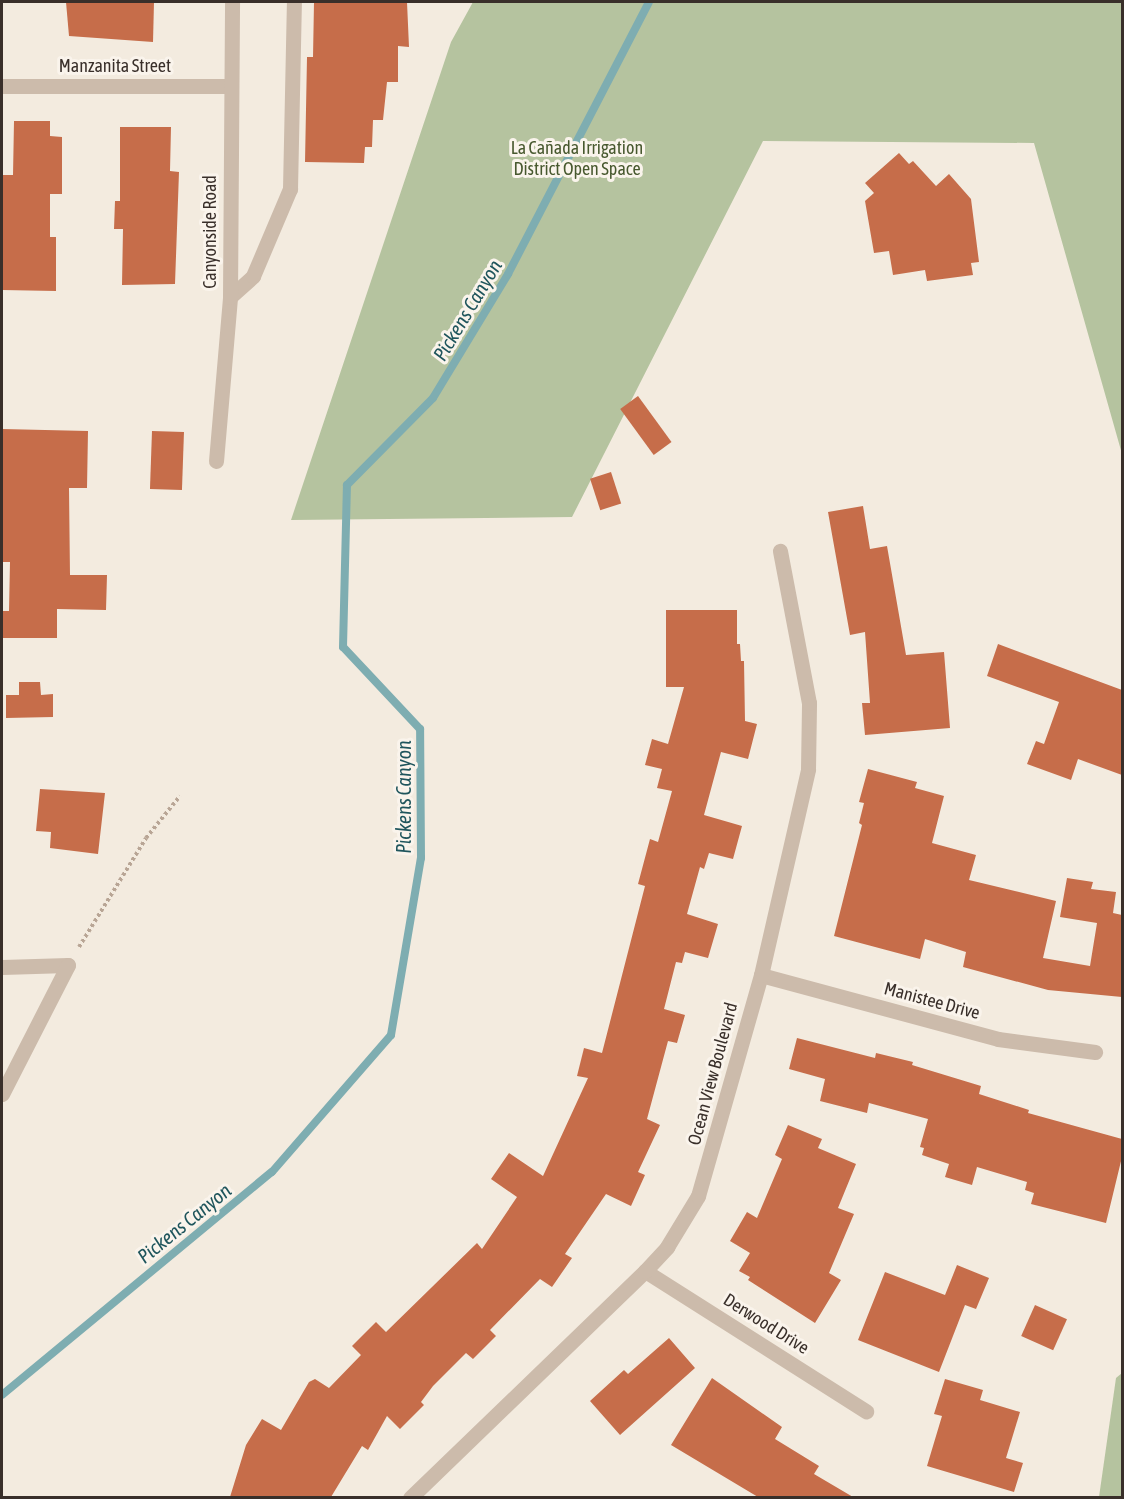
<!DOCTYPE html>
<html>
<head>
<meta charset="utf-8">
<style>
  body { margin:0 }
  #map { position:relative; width:1124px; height:1499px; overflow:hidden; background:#f3ebdf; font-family:"Asap Condensed",sans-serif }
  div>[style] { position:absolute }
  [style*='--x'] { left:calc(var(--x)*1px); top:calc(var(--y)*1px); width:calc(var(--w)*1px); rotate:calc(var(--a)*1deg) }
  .green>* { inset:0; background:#b5c39f }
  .stream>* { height:8px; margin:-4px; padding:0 4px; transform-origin:4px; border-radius:4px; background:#7eadb1 }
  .building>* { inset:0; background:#c66d4a; transform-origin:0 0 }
  .path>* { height:4px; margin-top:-2px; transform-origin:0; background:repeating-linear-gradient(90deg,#b8a595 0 3px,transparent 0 6px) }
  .service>* { height:15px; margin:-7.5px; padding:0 7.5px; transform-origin:7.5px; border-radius:7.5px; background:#ccbbab }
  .minor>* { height:15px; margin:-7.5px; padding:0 7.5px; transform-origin:7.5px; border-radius:7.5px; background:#ccbbab }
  span { translate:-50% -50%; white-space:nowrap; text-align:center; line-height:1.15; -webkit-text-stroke:6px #faf4ec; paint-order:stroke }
  .street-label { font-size:18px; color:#392f2a }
  .park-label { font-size:18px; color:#47582e }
  .water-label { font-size:20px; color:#1f555c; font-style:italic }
  .frame { position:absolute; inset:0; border:3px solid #392f2a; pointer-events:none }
</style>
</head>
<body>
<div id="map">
  <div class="green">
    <i style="clip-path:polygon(473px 2px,1122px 2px,1122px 454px,1034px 143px,763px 141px,572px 517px,291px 520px,451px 42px)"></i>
    <i style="clip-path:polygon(1122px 1373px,1122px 1497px,1099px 1497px,1116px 1378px)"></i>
  </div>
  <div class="stream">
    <i style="--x:2;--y:1395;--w:350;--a:-39.6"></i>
    <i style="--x:272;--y:1172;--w:181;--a:-49"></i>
    <i style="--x:391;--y:1035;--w:180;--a:-80.4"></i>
    <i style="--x:421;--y:858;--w:129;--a:-90.4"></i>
    <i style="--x:420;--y:729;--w:112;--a:-133.2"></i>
    <i style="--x:343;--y:647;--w:162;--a:-88.6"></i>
    <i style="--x:347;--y:485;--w:122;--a:-45.3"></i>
    <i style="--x:433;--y:398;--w:145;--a:-58.8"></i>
    <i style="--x:508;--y:274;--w:306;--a:-62.6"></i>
  </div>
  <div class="building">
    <i style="clip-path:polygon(66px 2px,154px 2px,153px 42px,69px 36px)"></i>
    <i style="clip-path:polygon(314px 2px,407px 2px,409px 47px,398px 46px,398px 82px,387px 82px,383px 120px,373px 120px,372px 147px,365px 147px,364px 163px,305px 162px,307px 57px,313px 57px)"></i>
    <i style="clip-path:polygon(14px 121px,50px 121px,50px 136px,62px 137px,62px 194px,50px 194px,50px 237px,56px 237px,56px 291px,2px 290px,2px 175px,13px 175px)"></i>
    <i style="clip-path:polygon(120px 127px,171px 127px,170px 171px,179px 172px,175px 284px,122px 285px,123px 229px,114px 229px,115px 201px,120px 201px)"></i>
    <i style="clip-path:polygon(899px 153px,909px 164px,913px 161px,936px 186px,949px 174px,971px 199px,979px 262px,971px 263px,973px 275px,927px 281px,925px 270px,893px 275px,889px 251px,874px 253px,865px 201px,874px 193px,865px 183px)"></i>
    <i style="left:638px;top:396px;width:57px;height:22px;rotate:54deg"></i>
    <i style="clip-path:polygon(2px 429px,88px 431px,87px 488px,69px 488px,70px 575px,107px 575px,106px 610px,57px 609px,57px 638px,2px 638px,2px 611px,9px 611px,10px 562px,2px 562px)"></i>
    <i style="left:152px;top:431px;width:32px;height:58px;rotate:2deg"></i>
    <i style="left:611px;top:472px;width:33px;height:22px;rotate:72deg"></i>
    <i style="clip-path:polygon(863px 506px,870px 549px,887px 546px,906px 655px,944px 652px,950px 728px,865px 735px,862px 703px,870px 703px,865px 632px,850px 635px,828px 512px)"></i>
    <i style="clip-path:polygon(666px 610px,737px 610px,737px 644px,740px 644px,741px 661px,744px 661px,745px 721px,757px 724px,748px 759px,721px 752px,704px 815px,742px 826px,733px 859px,709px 853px,704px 869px,700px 867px,687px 914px,718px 924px,708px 958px,685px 952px,682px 963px,676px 962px,664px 1009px,685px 1015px,677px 1043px,668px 1041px,647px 1119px,660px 1125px,638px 1172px,645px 1175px,631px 1206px,606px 1194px,565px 1254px,572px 1258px,552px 1287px,540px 1279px,490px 1330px,496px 1336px,473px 1359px,466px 1353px,433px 1386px,421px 1402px,424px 1405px,400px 1429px,387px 1416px,368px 1450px,362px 1446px,331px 1497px,230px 1497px,246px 1445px,262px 1419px,281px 1430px,309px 1382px,315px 1379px,329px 1388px,361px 1355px,352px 1346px,376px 1322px,386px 1332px,477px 1243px,482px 1249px,517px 1197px,491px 1179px,509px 1153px,543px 1176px,588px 1078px,577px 1076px,584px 1048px,602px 1053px,645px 886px,638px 884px,650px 839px,658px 842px,672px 791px,657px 788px,662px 769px,645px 765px,652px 739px,668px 744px,684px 687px,666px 687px)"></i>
    <i style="clip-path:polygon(998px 644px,1122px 690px,1122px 775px,1078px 759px,1071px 780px,1027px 764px,1036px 741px,1044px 744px,1059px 702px,987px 676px)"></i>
    <i style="clip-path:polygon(19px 682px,40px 682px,41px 695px,53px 694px,53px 717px,6px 718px,6px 695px,19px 695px)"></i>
    <i style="clip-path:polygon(868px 769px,917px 782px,915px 788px,944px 796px,932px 843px,976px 855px,969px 880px,1056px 901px,1043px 958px,1090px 966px,1097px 923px,1060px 917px,1067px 878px,1093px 882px,1091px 889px,1116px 892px,1113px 913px,1122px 915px,1122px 997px,1048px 990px,963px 967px,966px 952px,925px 939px,920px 959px,834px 936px,862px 825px,859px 823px,864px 803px,859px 802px)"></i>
    <i style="clip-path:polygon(40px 789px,105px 793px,98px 854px,50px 848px,51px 832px,36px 831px)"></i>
    <i style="clip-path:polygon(797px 1038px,875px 1058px,876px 1053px,913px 1062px,912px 1065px,981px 1086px,979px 1094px,1029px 1110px,1028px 1113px,1122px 1139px,1122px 1157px,1106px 1223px,1031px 1204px,1034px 1193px,1025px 1190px,1027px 1182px,977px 1167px,972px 1185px,945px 1177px,949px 1164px,922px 1155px,924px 1148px,920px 1147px,928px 1119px,869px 1103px,867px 1113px,820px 1101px,825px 1079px,789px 1069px)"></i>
    <i style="clip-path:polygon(788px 1125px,822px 1139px,818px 1148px,856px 1164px,838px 1208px,854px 1214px,829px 1273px,841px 1280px,815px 1323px,748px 1280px,750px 1277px,739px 1271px,750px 1253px,730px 1241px,747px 1212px,757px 1218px,782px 1159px,775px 1155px)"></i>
    <i style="clip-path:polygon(957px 1265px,989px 1278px,976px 1309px,965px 1305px,939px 1372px,858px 1340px,885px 1272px,945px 1295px)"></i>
    <i style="left:1035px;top:1305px;width:35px;height:34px;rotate:24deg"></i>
    <i style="clip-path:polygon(669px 1338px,695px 1368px,620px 1435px,590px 1401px,624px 1370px,628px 1374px)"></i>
    <i style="clip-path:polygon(712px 1378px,782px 1427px,775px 1439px,819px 1466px,814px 1474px,853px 1497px,758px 1497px,671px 1445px)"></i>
    <i style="clip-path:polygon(945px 1379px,983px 1390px,980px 1400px,1020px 1412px,1006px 1458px,1023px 1463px,1014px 1492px,927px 1466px,942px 1416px,934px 1414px)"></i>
  </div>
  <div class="path">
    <i style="--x:79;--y:947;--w:128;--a:-58.4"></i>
    <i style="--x:146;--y:838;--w:54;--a:-51"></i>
  </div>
  <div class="service">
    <i style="--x:230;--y:297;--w:31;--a:-42"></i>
    <i style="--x:253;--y:276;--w:95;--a:-67"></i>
    <i style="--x:290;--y:189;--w:187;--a:-88.8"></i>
  </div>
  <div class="minor">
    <i style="--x:2;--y:86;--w:227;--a:0"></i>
    <i style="--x:216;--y:461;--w:165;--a:-85.1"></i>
    <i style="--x:230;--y:297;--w:295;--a:-89.6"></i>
    <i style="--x:2;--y:967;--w:66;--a:-1.7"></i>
    <i style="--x:68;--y:965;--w:145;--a:117.1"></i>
    <i style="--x:761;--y:975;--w:245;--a:15.1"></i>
    <i style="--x:998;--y:1039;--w:98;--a:7.6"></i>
    <i style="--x:645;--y:1271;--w:262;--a:32.4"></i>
    <i style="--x:410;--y:1498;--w:327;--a:-44"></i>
    <i style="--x:645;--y:1271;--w:33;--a:-47"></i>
    <i style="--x:667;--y:1247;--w:60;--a:-58.7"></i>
    <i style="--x:698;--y:1196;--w:230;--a:-74.1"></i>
    <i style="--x:761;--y:975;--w:211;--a:-77.1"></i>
    <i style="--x:808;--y:769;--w:66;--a:-89.1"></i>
    <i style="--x:809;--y:703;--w:155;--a:-100.8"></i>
  </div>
  <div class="street-label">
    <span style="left:115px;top:66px">Manzanita Street</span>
    <span style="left:210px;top:232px;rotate:-90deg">Canyonside Road</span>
    <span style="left:932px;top:1001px;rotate:15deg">Manistee Drive</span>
    <span style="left:713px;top:1074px;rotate:-75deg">Ocean View Boulevard</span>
    <span style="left:766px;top:1324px;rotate:32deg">Derwood Drive</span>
  </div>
  <div class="park-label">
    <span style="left:577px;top:159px">La Cañada Irrigation<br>District Open Space</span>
  </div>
  <div class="water-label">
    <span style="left:467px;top:310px;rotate:-59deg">Pickens Canyon</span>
    <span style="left:403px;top:797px;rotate:-90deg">Pickens Canyon</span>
    <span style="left:184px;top:1223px;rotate:-39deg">Pickens Canyon</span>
  </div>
  <div class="frame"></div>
</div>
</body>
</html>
